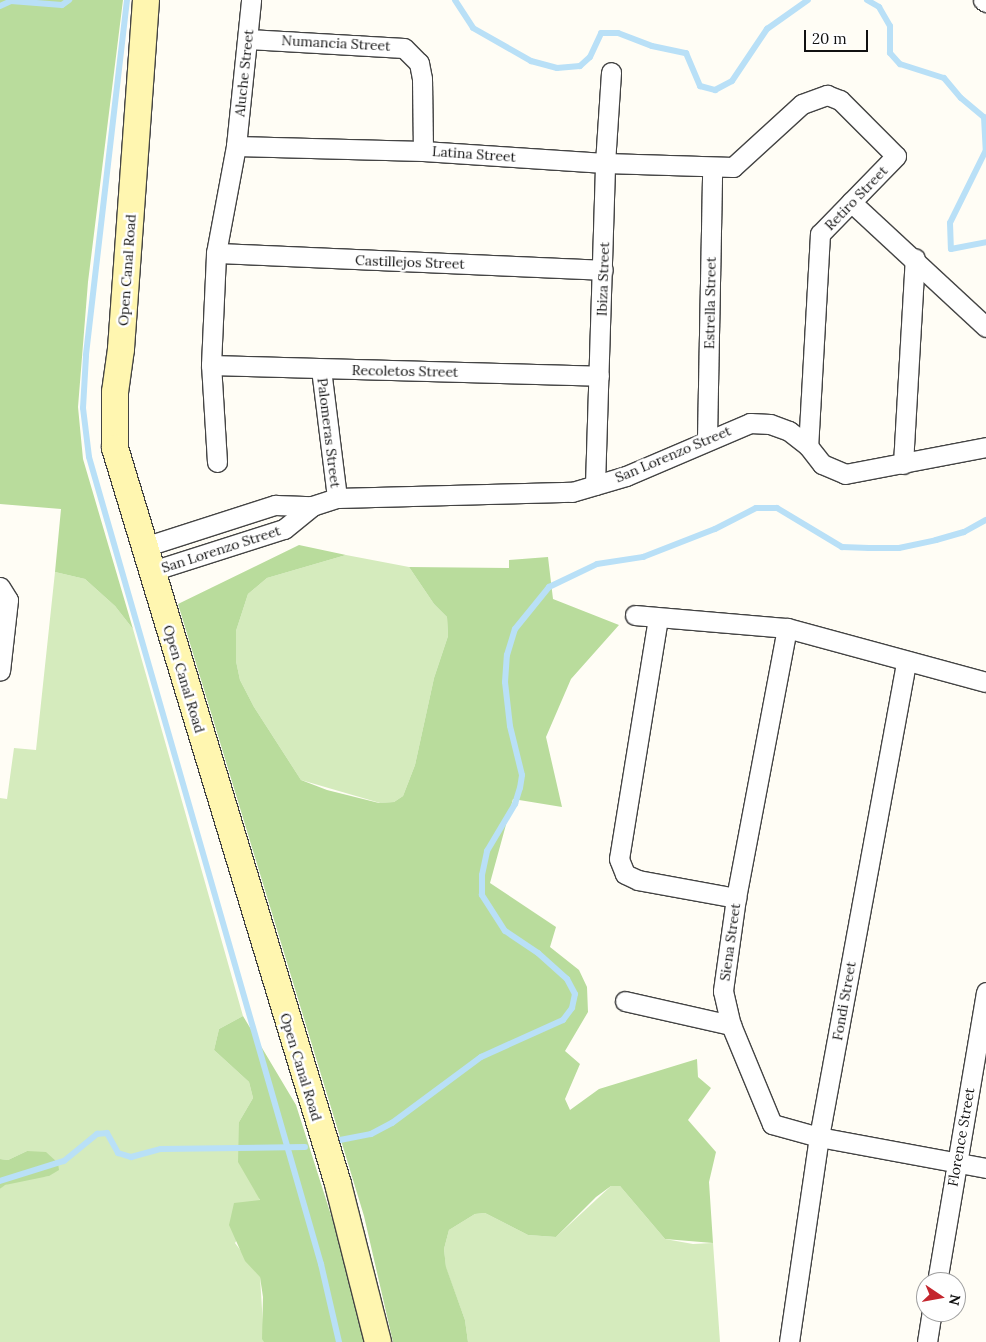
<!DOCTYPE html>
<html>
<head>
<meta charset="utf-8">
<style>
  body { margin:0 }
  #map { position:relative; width:986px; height:1342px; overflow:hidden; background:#fffdf5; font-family:Lora,serif }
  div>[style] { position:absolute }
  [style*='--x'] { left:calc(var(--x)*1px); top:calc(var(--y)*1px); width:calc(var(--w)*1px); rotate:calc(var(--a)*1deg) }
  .green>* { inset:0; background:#d5ebbd }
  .forest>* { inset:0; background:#b9dc9c }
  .stream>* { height:6px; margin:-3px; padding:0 3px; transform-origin:3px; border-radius:3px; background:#b9e0f7 }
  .roads { filter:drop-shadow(1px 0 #444) drop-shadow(-1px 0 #444) drop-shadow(0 1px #444) drop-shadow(0 -1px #444) }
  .minor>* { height:19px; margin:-9.5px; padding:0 9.5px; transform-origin:9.5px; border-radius:9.5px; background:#fff }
  .secondary>* { height:26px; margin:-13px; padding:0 13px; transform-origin:13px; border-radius:13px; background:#fff6b0 }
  span { translate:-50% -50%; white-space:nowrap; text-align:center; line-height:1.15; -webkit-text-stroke:5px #fff; paint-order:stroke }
  .street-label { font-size:14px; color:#111 }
  .north { position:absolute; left:916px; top:1272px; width:50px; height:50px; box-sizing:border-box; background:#fff; border:1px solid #a0a0a0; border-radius:50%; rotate:102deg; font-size:14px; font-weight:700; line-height:20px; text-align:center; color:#111 }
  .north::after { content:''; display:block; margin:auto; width:18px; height:22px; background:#c4262e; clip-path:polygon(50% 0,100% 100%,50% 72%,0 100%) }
  .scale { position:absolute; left:804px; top:30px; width:64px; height:22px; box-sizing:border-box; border:2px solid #111; border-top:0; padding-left:6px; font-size:15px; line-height:18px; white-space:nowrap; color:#111; -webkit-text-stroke:4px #fff; paint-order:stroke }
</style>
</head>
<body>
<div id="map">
  <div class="green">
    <i style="clip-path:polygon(346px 555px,409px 567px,434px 604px,447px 617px,448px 636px,434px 678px,415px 765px,403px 796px,394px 802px,380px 803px,301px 780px,254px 707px,240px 680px,236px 661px,236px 631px,248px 594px,267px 578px)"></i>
    <i style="clip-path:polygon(55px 572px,85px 579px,115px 606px,133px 629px,243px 1016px,219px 1029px,214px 1050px,249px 1082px,253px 1098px,239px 1122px,260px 1201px,235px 1243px,260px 1276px,264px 1342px,0 1342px,0 1189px,4px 1185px,29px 1178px,49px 1176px,27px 1151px,8px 1160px,0 1159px,0 798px,7px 799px,14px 748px,36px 750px)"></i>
    <i style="clip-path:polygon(611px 1186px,620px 1186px,665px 1239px,693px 1244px,713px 1243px,720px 1342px,468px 1342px,465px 1320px,446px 1268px,444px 1249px,449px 1230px,475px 1214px,485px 1213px,528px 1235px,556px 1237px)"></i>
  </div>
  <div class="forest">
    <i style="clip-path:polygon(0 0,123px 0,88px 282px,78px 407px,83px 459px,133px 629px,115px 606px,85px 579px,55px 572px,61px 509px,0 504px)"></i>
    <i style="clip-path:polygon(299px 545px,346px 555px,267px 578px,248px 594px,236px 631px,236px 661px,240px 680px,254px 707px,301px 780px,327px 790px,379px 803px,394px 802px,403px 796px,415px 765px,434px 678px,448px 636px,447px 617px,434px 604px,409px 567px,509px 568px,509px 560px,548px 557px,553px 599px,619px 625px,571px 679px,546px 737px,562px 807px,513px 799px,490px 883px,556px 927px,550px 947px,579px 970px,587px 987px,588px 1012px,565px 1051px,580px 1064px,565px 1099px,570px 1110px,599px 1089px,697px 1059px,698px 1077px,711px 1088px,688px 1120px,716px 1152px,709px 1182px,713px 1243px,665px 1239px,620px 1186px,611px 1186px,596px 1197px,556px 1237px,528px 1235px,485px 1213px,475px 1214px,449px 1230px,444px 1249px,446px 1267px,465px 1320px,468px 1342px,393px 1342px,364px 1216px,178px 604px)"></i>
    <i style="clip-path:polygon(243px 1016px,296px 1105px,343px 1253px,364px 1342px,264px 1342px,262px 1339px,263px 1297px,260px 1277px,245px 1261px,229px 1225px,234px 1203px,260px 1200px,238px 1162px,239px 1122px,253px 1098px,249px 1082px,214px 1050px,219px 1029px)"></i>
    <i style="clip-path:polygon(27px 1151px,46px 1152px,58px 1163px,59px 1170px,49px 1176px,5px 1185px,0 1189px,0 1159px,8px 1160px)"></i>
  </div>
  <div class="stream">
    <i style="--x:127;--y:0;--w:358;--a:96.6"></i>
    <i style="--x:86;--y:356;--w:52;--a:93.3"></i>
    <i style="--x:83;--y:408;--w:49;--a:83"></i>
    <i style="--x:89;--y:457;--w:840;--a:73.96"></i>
    <i style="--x:321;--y:1264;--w:80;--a:77"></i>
    <i style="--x:455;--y:0;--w:33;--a:57"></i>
    <i style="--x:473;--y:28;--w:67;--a:29.6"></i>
    <i style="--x:531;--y:61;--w:27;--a:15"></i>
    <i style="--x:557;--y:68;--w:23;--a:-5"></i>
    <i style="--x:580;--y:66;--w:13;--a:-42"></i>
    <i style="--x:590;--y:57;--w:26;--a:-65"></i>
    <i style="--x:601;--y:33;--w:17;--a:0"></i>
    <i style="--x:618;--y:33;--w:36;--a:21"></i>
    <i style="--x:652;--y:46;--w:35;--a:12"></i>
    <i style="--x:686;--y:53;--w:36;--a:67"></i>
    <i style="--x:700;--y:86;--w:16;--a:15"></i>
    <i style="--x:715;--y:90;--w:19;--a:-28"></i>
    <i style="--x:732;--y:81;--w:63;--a:-56.1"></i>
    <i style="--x:767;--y:29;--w:50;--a:-35.3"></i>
    <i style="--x:867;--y:0;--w:14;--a:30"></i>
    <i style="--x:879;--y:7;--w:22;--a:60"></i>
    <i style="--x:890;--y:26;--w:27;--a:90"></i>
    <i style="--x:890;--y:53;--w:15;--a:48"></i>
    <i style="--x:900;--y:64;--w:46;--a:17.7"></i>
    <i style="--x:944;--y:78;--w:26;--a:50"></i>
    <i style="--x:961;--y:98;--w:30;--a:40"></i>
    <i style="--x:984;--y:117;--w:33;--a:87"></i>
    <i style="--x:986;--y:150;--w:81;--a:116.3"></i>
    <i style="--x:950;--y:223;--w:26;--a:88"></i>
    <i style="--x:951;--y:249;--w:36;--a:-11"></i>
    <i style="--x:0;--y:6;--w:12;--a:-24"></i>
    <i style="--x:11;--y:1;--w:51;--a:4.5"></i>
    <i style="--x:62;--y:5;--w:9;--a:-36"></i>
    <i style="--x:340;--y:1140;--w:32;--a:-11"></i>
    <i style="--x:371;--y:1134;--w:24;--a:-28"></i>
    <i style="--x:392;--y:1123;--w:111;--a:-36.6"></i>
    <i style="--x:481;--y:1057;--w:90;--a:-24.3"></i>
    <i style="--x:563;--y:1020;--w:15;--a:-53"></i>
    <i style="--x:572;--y:1008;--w:14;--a:-78"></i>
    <i style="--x:575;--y:994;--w:17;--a:-118"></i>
    <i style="--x:567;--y:979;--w:39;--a:-138"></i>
    <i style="--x:538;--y:953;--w:40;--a:-146"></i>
    <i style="--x:505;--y:931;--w:43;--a:-122.6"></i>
    <i style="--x:482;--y:895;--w:20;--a:-90"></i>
    <i style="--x:482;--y:875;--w:25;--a:-78"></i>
    <i style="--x:487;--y:851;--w:55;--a:-59.2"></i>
    <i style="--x:515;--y:804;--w:17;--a:-73"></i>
    <i style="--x:520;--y:788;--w:13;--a:-81"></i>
    <i style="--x:522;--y:775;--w:50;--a:-103.8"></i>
    <i style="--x:510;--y:726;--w:44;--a:-96.5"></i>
    <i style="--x:505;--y:682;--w:27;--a:-86"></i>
    <i style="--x:507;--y:655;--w:27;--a:-73"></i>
    <i style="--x:515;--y:629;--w:54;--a:-51"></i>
    <i style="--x:549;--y:587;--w:53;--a:-25.6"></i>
    <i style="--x:597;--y:564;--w:47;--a:-8.7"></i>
    <i style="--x:643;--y:557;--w:77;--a:-21.3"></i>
    <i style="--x:715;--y:529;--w:46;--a:-27.1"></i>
    <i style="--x:756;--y:508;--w:21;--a:0"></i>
    <i style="--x:777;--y:508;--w:76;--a:31"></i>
    <i style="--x:842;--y:547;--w:27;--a:2"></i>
    <i style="--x:869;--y:548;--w:30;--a:0"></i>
    <i style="--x:899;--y:548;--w:38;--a:-12"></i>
    <i style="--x:936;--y:540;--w:29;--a:-16"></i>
    <i style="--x:964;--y:532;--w:25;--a:-29"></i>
    <i style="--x:0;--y:1181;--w:67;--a:-17.4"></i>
    <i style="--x:64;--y:1161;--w:43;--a:-39.3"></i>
    <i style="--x:97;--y:1134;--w:10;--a:-6"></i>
    <i style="--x:107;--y:1133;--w:23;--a:61"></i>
    <i style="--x:118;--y:1153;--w:14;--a:17"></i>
    <i style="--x:131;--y:1157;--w:31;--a:-15"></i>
    <i style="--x:161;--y:1149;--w:144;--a:-0.8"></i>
  </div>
  <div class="roads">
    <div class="minor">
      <i style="--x:983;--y:0;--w:4;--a:34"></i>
      <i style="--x:248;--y:39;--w:156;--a:3.3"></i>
      <i style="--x:404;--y:48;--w:21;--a:45"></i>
      <i style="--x:419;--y:63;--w:16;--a:79"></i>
      <i style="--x:422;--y:79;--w:72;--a:89.2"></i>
      <i style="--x:236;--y:146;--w:187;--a:1.5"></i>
      <i style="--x:423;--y:151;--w:182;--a:3.8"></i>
      <i style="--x:605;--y:163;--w:128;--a:1.8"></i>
      <i style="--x:733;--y:167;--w:93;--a:-42.4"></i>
      <i style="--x:802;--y:104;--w:27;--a:-20"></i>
      <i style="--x:827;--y:95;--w:14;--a:21"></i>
      <i style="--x:840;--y:100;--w:79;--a:45"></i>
      <i style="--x:896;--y:156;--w:109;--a:134.3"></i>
      <i style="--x:820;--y:234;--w:212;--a:93.2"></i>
      <i style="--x:851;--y:202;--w:184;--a:42.8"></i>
      <i style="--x:216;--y:253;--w:387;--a:2.5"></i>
      <i style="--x:211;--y:365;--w:388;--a:1.6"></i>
      <i style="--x:321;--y:369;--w:130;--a:82.9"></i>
      <i style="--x:707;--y:439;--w:271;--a:-88.9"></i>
      <i style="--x:217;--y:462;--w:97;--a:-93.5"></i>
      <i style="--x:211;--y:365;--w:112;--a:-87.4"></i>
      <i style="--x:216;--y:253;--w:109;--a:-79.4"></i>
      <i style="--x:236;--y:146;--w:147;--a:-84.1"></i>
      <i style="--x:903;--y:464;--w:206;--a:-86.7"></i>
      <i style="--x:595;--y:485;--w:322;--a:-88.2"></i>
      <i style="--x:605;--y:163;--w:91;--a:-86.2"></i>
      <i style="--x:144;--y:547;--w:138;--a:-17.8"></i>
      <i style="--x:275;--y:505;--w:37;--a:2"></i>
      <i style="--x:312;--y:506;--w:26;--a:-18"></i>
      <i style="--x:337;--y:498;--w:235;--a:-1.5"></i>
      <i style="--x:572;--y:492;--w:56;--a:-16.5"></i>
      <i style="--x:626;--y:476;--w:135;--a:-23.1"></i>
      <i style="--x:750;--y:423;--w:20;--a:3"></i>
      <i style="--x:770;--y:424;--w:20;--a:20"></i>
      <i style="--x:789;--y:431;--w:24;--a:38"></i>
      <i style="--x:808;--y:446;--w:23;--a:52"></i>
      <i style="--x:822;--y:464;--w:25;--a:23"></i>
      <i style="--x:845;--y:474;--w:144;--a:-10.8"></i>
      <i style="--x:152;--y:571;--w:139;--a:-17.7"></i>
      <i style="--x:284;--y:529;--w:36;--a:-39"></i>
      <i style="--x:0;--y:587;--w:15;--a:58"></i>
      <i style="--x:8;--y:600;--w:71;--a:96.4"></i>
      <i style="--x:635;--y:615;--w:153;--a:4.9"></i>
      <i style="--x:787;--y:628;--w:206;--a:15.2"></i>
      <i style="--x:658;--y:618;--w:244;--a:99.2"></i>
      <i style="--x:619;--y:859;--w:16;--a:68"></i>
      <i style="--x:625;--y:874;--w:14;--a:25"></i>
      <i style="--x:638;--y:880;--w:100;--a:10.4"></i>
      <i style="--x:787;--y:628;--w:275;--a:100.7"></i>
      <i style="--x:736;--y:898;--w:94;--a:98"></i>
      <i style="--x:723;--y:991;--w:35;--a:77"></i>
      <i style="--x:731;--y:1025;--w:107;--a:67.5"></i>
      <i style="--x:772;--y:1124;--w:49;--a:15.5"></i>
      <i style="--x:819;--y:1137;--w:170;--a:10.5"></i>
      <i style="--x:625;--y:1001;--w:109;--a:12.8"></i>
      <i style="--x:937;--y:1282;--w:294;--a:-80.4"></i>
      <i style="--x:789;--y:1342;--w:207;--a:-81.7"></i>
      <i style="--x:819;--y:1137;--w:484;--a:-79.6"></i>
      <i style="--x:927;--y:1342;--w:30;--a:-81"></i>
    </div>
    <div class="secondary">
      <i style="--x:146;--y:0;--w:350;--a:94.1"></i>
      <i style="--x:121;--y:349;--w:43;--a:97.9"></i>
      <i style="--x:115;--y:392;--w:56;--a:90"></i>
      <i style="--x:115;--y:448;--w:769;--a:73.14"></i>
      <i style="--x:338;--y:1184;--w:163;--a:75.8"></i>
    </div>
  </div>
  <div class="street-label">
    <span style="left:336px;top:43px;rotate:3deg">Numancia Street</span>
    <span style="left:244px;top:73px;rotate:-84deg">Aluche Street</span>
    <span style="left:474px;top:154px;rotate:4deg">Latina Street</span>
    <span style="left:856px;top:198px;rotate:-46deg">Retiro Street</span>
    <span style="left:410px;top:262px;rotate:2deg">Castillejos Street</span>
    <span style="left:127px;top:270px;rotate:-86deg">Open Canal Road</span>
    <span style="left:603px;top:279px;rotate:-88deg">Ibiza Street</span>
    <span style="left:710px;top:303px;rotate:-89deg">Estrella Street</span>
    <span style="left:405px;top:371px;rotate:1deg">Recoletos Street</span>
    <span style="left:329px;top:433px;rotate:83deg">Palomeras Street</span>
    <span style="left:673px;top:454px;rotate:-23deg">San Lorenzo Street</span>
    <span style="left:221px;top:549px;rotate:-18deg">San Lorenzo Street</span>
    <span style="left:184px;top:679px;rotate:73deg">Open Canal Road</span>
    <span style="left:730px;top:942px;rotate:-82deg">Siena Street</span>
    <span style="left:844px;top:1001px;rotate:-80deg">Fondi Street</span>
    <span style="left:301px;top:1067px;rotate:73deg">Open Canal Road</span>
    <span style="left:961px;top:1137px;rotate:-80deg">Florence Street</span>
  </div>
  <div class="north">N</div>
  <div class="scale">20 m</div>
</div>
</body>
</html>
